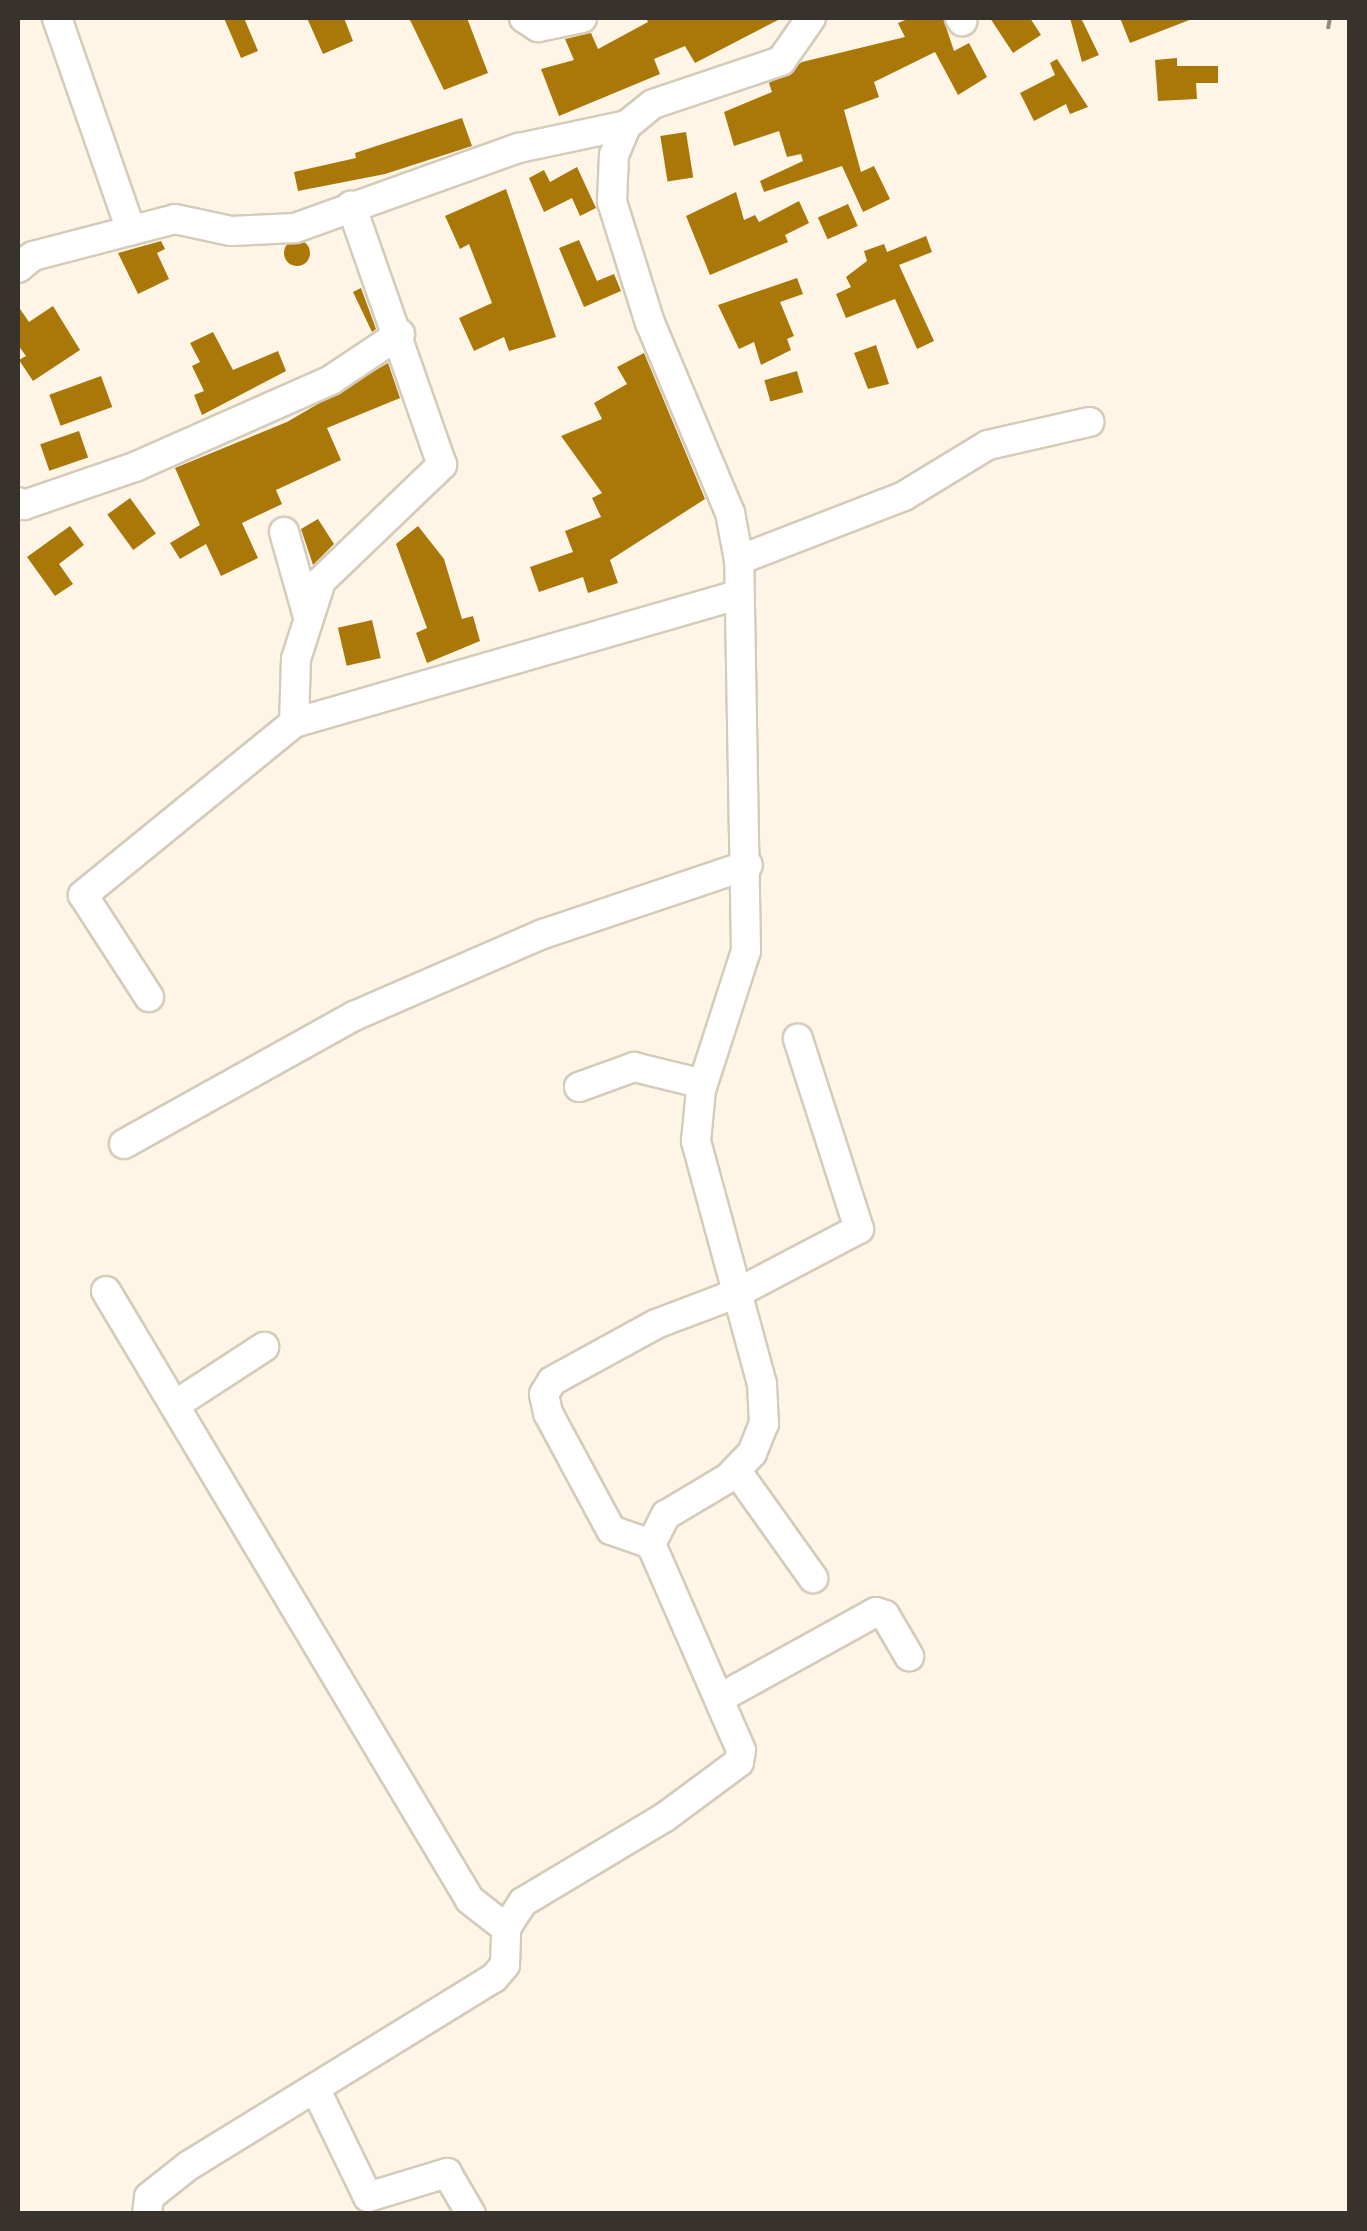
<!DOCTYPE html>
<html>
<head>
<meta charset="utf-8">
<style>
  body { margin:0 }
  #map { position:relative; width:1367px; height:2231px; overflow:hidden; background:#fef5e7; font-family:"Work Sans",sans-serif }
  div>[style] { position:absolute }
  [style*='--x'] { left:calc(var(--x)*1px); top:calc(var(--y)*1px); width:calc(var(--w)*1px); rotate:calc(var(--a)*1deg) }
  .building>* { inset:0; background:#aa7809; transform-origin:0 0 }
  .round { border-radius:50% }
  .path>* { height:4px; margin-top:-2px; transform-origin:0; background:repeating-linear-gradient(90deg,#928c82 0 10px,transparent 0 15px) }
  .roads { filter:drop-shadow(2px 0 #d5cbba) drop-shadow(-2px 0 #d5cbba) drop-shadow(0 2px #d5cbba) drop-shadow(0 -2px #d5cbba) }
  .minor>* { height:28px; margin:-14px; padding:0 14px; transform-origin:14px; border-radius:14px; background:#fff }
  span { translate:-50% -50%; white-space:nowrap; text-align:center; line-height:1.15; -webkit-text-stroke:8px #fff; paint-order:stroke }
  .frame { position:absolute; inset:0; border:20px solid #37332c; pointer-events:none }
</style>
</head>
<body>
<div id="map">
  <div class="building">
    <i style="clip-path:polygon(224px 18px,244px 18px,258px 51px,241px 58px)"></i>
    <i style="clip-path:polygon(307px 18px,344px 18px,353px 41px,323px 54px)"></i>
    <i style="clip-path:polygon(409px 18px,467px 18px,488px 73px,444px 90px)"></i>
    <i style="clip-path:polygon(646px 18px,782px 18px,695px 63px,685px 46px,654px 59px,660px 74px,559px 116px,541px 69px,574px 60px,565px 39px,591px 33px,598px 49px,648px 22px)"></i>
    <i style="clip-path:polygon(910px 18px,943px 18px,954px 51px,969px 43px,987px 77px,958px 95px,935px 52px,874px 82px,879px 97px,844px 110px,861px 172px,874px 166px,890px 199px,863px 212px,842px 166px,764px 192px,760px 181px,803px 161px,801px 154px,787px 157px,779px 131px,734px 146px,724px 112px,772px 92px,769px 83px,802px 62px,905px 37px,898px 23px)"></i>
    <i style="clip-path:polygon(990px 18px,1030px 18px,1041px 35px,1013px 53px)"></i>
    <i style="clip-path:polygon(1070px 18px,1081px 18px,1099px 55px,1082px 62px)"></i>
    <i style="clip-path:polygon(1120px 18px,1192px 18px,1192px 19px,1130px 43px)"></i>
    <i style="clip-path:polygon(1177px 58px,1177px 66px,1218px 66px,1218px 83px,1196px 83px,1197px 99px,1158px 101px,1155px 60px)"></i>
    <i style="clip-path:polygon(1057px 59px,1088px 107px,1070px 114px,1066px 104px,1034px 121px,1020px 93px,1055px 75px,1050px 63px)"></i>
    <i style="clip-path:polygon(462px 118px,472px 146px,385px 174px,298px 191px,294px 172px,356px 158px,355px 153px)"></i>
    <i style="left:686px;top:132px;width:46px;height:26px;rotate:81deg"></i>
    <i style="clip-path:polygon(577px 167px,596px 208px,580px 216px,572px 198px,544px 212px,529px 178px,544px 170px,550px 182px)"></i>
    <i style="clip-path:polygon(506px 189px,556px 337px,509px 351px,504px 337px,474px 351px,459px 318px,492px 303px,469px 244px,460px 249px,445px 216px)"></i>
    <i style="clip-path:polygon(736px 192px,744px 220px,755px 215px,759px 222px,799px 201px,809px 223px,785px 235px,788px 242px,710px 275px,686px 216px)"></i>
    <i style="left:848px;top:204px;width:24px;height:33px;rotate:66deg"></i>
    <i style="clip-path:polygon(926px 236px,932px 252px,899px 265px,934px 341px,917px 349px,895px 299px,846px 318px,836px 294px,851px 287px,846px 277px,867px 261px,864px 251px,884px 244px,887px 252px)"></i>
    <i class="round" style="left:284px;top:240px;width:26px;height:26px"></i>
    <i style="clip-path:polygon(579px 240px,597px 281px,614px 274px,621px 291px,584px 307px,559px 248px)"></i>
    <i style="clip-path:polygon(161px 241px,165px 249px,157px 253px,169px 279px,138px 294px,118px 253px)"></i>
    <i style="clip-path:polygon(797px 278px,803px 294px,780px 302px,794px 336px,787px 339px,791px 350px,761px 365px,754px 342px,739px 349px,718px 305px)"></i>
    <i style="clip-path:polygon(361px 288px,376px 329px,372px 332px,353px 292px)"></i>
    <i style="clip-path:polygon(18px 306px,29px 322px,53px 306px,80px 350px,33px 381px,19px 360px,26px 356px,18px 345px)"></i>
    <i style="clip-path:polygon(213px 332px,233px 370px,278px 351px,286px 371px,202px 415px,194px 395px,204px 391px,192px 366px,200px 362px,190px 343px)"></i>
    <i style="clip-path:polygon(876px 345px,889px 384px,868px 389px,854px 353px)"></i>
    <i style="clip-path:polygon(644px 353px,705px 499px,610px 560px,618px 583px,588px 593px,583px 577px,539px 592px,530px 567px,573px 552px,565px 531px,601px 517px,592px 498px,602px 493px,561px 436px,602px 419px,594px 403px,627px 384px,617px 367px)"></i>
    <i style="clip-path:polygon(388px 363px,400px 398px,327px 428px,341px 460px,276px 490px,282px 504px,242px 523px,258px 558px,221px 576px,206px 544px,180px 559px,170px 543px,200px 525px,175px 468px,287px 422px)"></i>
    <i style="left:797px;top:371px;width:22px;height:34px;rotate:74deg"></i>
    <i style="left:101px;top:376px;width:33px;height:55px;rotate:70deg"></i>
    <i style="left:79px;top:431px;width:28px;height:41px;rotate:71deg"></i>
    <i style="left:130px;top:498px;width:44px;height:28px;rotate:54deg"></i>
    <i style="clip-path:polygon(318px 519px,334px 544px,313px 565px,301px 529px)"></i>
    <i style="clip-path:polygon(70px 526px,84px 545px,59px 564px,73px 584px,55px 596px,27px 557px)"></i>
    <i style="clip-path:polygon(418px 526px,444px 559px,462px 619px,473px 616px,480px 641px,427px 663px,416px 633px,427px 628px,396px 544px)"></i>
    <i style="left:372px;top:620px;width:39px;height:35px;rotate:77deg"></i>
  </div>
  <div class="path">
    <i style="--x:1328;--y:29;--w:11;--a:-80"></i>
  </div>
  <div class="roads">
    <div class="minor">
      <i style="--x:57;--y:18;--w:225;--a:70.8"></i>
      <i style="--x:524;--y:18;--w:17;--a:33"></i>
      <i style="--x:538;--y:27;--w:45;--a:-11.6"></i>
      <i style="--x:960;--y:18;--w:4;--a:56"></i>
      <i style="--x:18;--y:268;--w:19;--a:-39"></i>
      <i style="--x:33;--y:256;--w:147;--a:-14.6"></i>
      <i style="--x:175;--y:219;--w:57;--a:12.1"></i>
      <i style="--x:231;--y:231;--w:64;--a:-2.7"></i>
      <i style="--x:295;--y:228;--w:238;--a:-19.7"></i>
      <i style="--x:519;--y:148;--w:110;--a:-12"></i>
      <i style="--x:18;--y:502;--w:7;--a:27"></i>
      <i style="--x:24;--y:505;--w:120;--a:-19"></i>
      <i style="--x:137;--y:466;--w:212;--a:-23.9"></i>
      <i style="--x:331;--y:380;--w:83;--a:-33.7"></i>
      <i style="--x:284;--y:532;--w:88;--a:74.2"></i>
      <i style="--x:739;--y:560;--w:177;--a:-21.2"></i>
      <i style="--x:904;--y:496;--w:98;--a:-31.3"></i>
      <i style="--x:988;--y:445;--w:104;--a:-12.8"></i>
      <i style="--x:294;--y:723;--w:462;--a:-16.1"></i>
      <i style="--x:149;--y:997;--w:121;--a:-122.9"></i>
      <i style="--x:83;--y:895;--w:272;--a:-39.2"></i>
      <i style="--x:294;--y:723;--w:64;--a:-88.2"></i>
      <i style="--x:296;--y:659;--w:82;--a:-72.2"></i>
      <i style="--x:321;--y:581;--w:168;--a:-43.8"></i>
      <i style="--x:442;--y:465;--w:275;--a:-109.3"></i>
      <i style="--x:579;--y:1087;--w:59;--a:-20"></i>
      <i style="--x:634;--y:1067;--w:71;--a:13.8"></i>
      <i style="--x:124;--y:1144;--w:263;--a:-29.1"></i>
      <i style="--x:354;--y:1016;--w:206;--a:-23.5"></i>
      <i style="--x:543;--y:934;--w:216;--a:-18.6"></i>
      <i style="--x:106;--y:1291;--w:709;--a:59.13"></i>
      <i style="--x:470;--y:1900;--w:46;--a:37.9"></i>
      <i style="--x:178;--y:1403;--w:103;--a:-33.1"></i>
      <i style="--x:736;--y:1470;--w:133;--a:54.5"></i>
      <i style="--x:651;--y:1544;--w:42;--a:-160.7"></i>
      <i style="--x:611;--y:1530;--w:133;--a:-118.3"></i>
      <i style="--x:548;--y:1413;--w:19;--a:-102"></i>
      <i style="--x:544;--y:1394;--w:15;--a:-58"></i>
      <i style="--x:552;--y:1381;--w:119;--a:-28.7"></i>
      <i style="--x:656;--y:1324;--w:85;--a:-20.8"></i>
      <i style="--x:735;--y:1294;--w:140;--a:-27.7"></i>
      <i style="--x:859;--y:1229;--w:200;--a:-107.8"></i>
      <i style="--x:720;--y:1698;--w:178;--a:-28.9"></i>
      <i style="--x:876;--y:1612;--w:9;--a:18"></i>
      <i style="--x:885;--y:1615;--w:48;--a:59.7"></i>
      <i style="--x:317;--y:2092;--w:117;--a:64.1"></i>
      <i style="--x:368;--y:2197;--w:83;--a:-16.9"></i>
      <i style="--x:447;--y:2173;--w:48;--a:59.7"></i>
      <i style="--x:147;--y:2214;--w:17;--a:-83"></i>
      <i style="--x:149;--y:2197;--w:50;--a:-38.5"></i>
      <i style="--x:188;--y:2166;--w:359;--a:-31.6"></i>
      <i style="--x:494;--y:1978;--w:17;--a:-50"></i>
      <i style="--x:505;--y:1965;--w:37;--a:-88"></i>
      <i style="--x:506;--y:1928;--w:31;--a:-57"></i>
      <i style="--x:523;--y:1902;--w:165;--a:-30.9"></i>
      <i style="--x:665;--y:1817;--w:92;--a:-36.6"></i>
      <i style="--x:739;--y:1762;--w:12;--a:-81"></i>
      <i style="--x:741;--y:1750;--w:225;--a:-113.6"></i>
      <i style="--x:651;--y:1544;--w:33;--a:-63"></i>
      <i style="--x:666;--y:1515;--w:72;--a:-30.8"></i>
      <i style="--x:728;--y:1478;--w:35;--a:-46"></i>
      <i style="--x:752;--y:1453;--w:31;--a:-68"></i>
      <i style="--x:764;--y:1424;--w:40;--a:-92.9"></i>
      <i style="--x:762;--y:1384;--w:252;--a:-105.2"></i>
      <i style="--x:696;--y:1141;--w:51;--a:-84.4"></i>
      <i style="--x:701;--y:1090;--w:146;--a:-72.1"></i>
      <i style="--x:746;--y:951;--w:391;--a:-91"></i>
      <i style="--x:739;--y:560;--w:48;--a:-100.8"></i>
      <i style="--x:730;--y:513;--w:206;--a:-112.8"></i>
      <i style="--x:650;--y:323;--w:127;--a:-107.4"></i>
      <i style="--x:612;--y:202;--w:47;--a:-87.6"></i>
      <i style="--x:614;--y:155;--w:33;--a:-67"></i>
      <i style="--x:627;--y:125;--w:33;--a:-39"></i>
      <i style="--x:653;--y:104;--w:135;--a:-18.6"></i>
      <i style="--x:781;--y:61;--w:52;--a:-55.1"></i>
    </div>
  </div>
  <div class="frame"></div>
</div>
</body>
</html>
